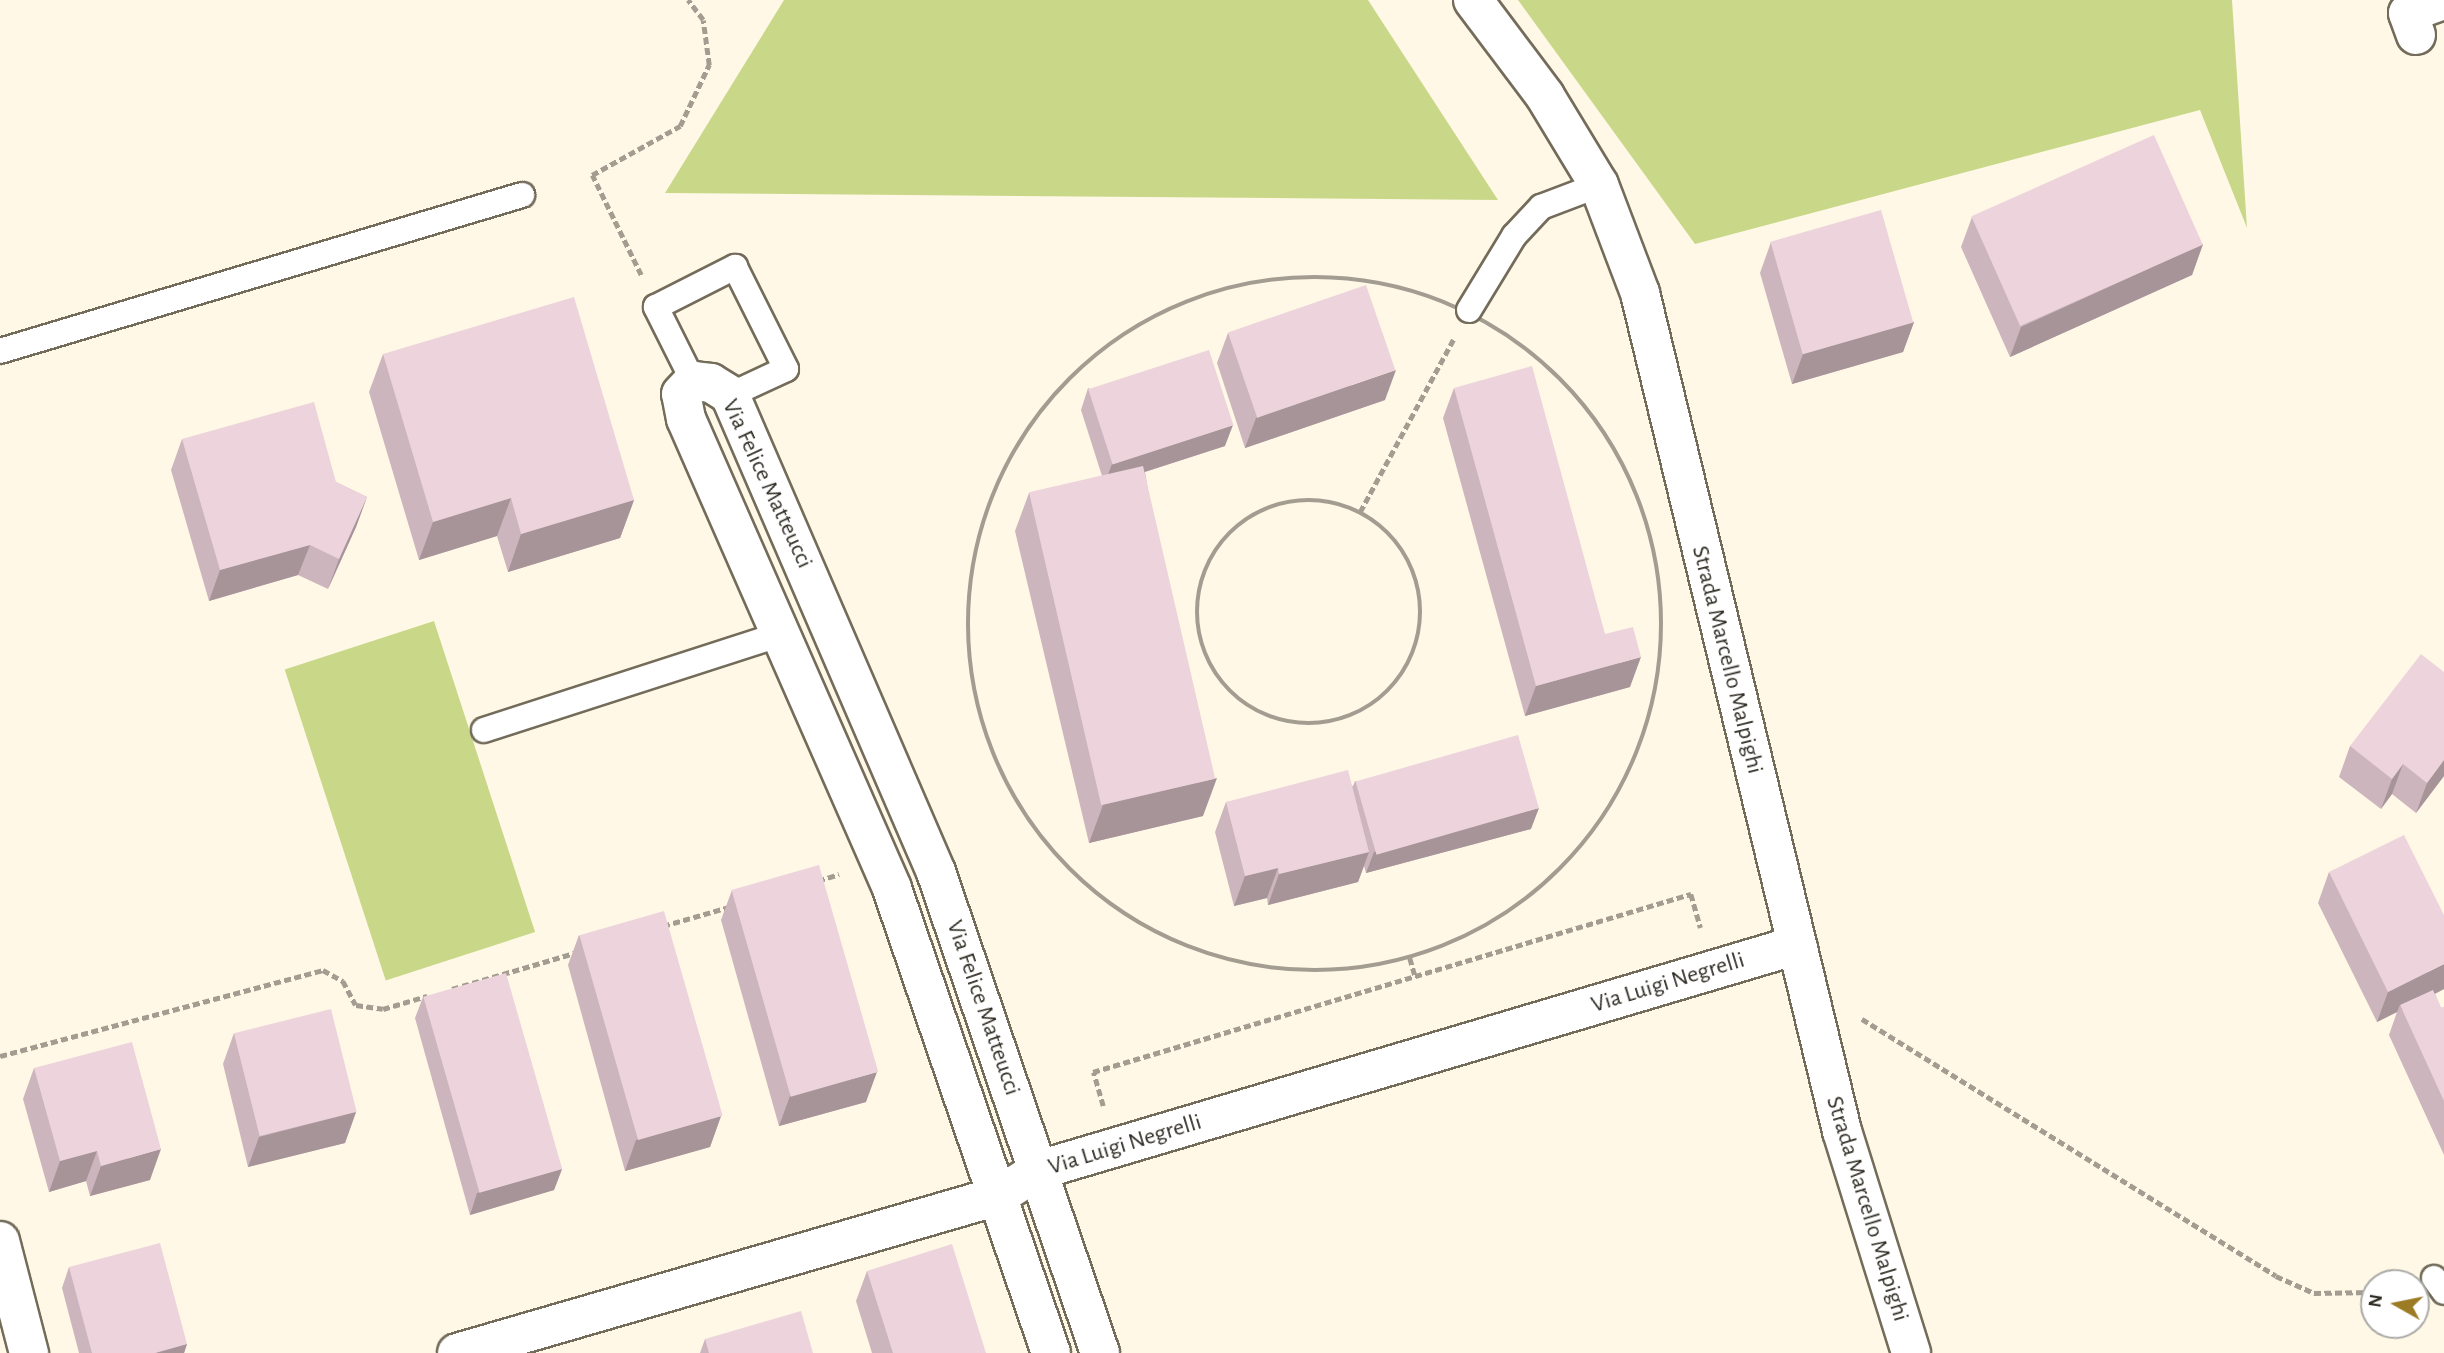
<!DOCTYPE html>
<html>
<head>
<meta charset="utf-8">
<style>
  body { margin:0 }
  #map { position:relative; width:2444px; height:1353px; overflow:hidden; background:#fff8e7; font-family:"Alegreya Sans",sans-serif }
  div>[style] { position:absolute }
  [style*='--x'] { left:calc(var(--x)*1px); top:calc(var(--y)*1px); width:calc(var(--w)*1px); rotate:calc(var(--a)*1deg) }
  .green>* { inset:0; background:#c9d888; transform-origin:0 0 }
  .path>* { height:4.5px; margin-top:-2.25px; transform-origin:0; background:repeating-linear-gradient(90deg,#a29d90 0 7px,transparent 0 10.5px) }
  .path>.ring { margin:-2.25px; padding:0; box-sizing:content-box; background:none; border:4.5px solid #a29d90; border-radius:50% }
  .roads { filter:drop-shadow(2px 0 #746c5a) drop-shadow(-2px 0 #746c5a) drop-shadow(0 2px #746c5a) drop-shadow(0 -2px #746c5a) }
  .lane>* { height:24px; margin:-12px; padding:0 12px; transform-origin:12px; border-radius:12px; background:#fff }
  .street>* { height:38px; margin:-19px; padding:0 19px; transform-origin:19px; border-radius:19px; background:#fff }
  .wall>* { inset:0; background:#ccb5bc }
  .shaded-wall>* { inset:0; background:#a69499 }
  .building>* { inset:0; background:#edd3db; transform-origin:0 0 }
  span { translate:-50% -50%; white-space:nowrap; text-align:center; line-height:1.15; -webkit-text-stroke:6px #fff; paint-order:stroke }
  .street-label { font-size:24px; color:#302d25 }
  .north { position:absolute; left:2360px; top:1269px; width:70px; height:70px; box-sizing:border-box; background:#fff; border:2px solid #acaba8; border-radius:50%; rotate:279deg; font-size:19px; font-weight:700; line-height:28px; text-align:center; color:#302d25 }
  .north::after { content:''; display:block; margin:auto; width:24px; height:32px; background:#9c7b25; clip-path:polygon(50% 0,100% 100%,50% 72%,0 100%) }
</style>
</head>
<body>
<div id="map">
  <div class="green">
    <i style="clip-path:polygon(784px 0,1368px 0,1498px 200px,665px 193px)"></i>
    <i style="clip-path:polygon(1518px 0,2232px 0,2247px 228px,2200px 110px,1695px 244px)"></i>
    <i style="left:434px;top:621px;width:327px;height:157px;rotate:72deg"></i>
  </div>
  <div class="path">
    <i style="--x:641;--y:275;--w:111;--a:-116.1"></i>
    <i style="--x:592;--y:175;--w:101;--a:-29.1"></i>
    <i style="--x:680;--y:126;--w:68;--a:-64.6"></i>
    <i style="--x:709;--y:65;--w:45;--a:-97.6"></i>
    <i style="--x:703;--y:20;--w:25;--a:-127"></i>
    <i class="ring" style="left:968px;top:277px;width:689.5px;height:689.5px"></i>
    <i class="ring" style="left:1197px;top:500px;width:219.5px;height:219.5px"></i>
    <i style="--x:1360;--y:512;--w:196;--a:-61.6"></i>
    <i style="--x:818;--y:881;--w:22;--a:-18"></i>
    <i style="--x:663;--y:926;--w:69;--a:-16.1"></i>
    <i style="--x:1410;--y:958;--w:19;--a:74"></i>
    <i style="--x:452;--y:989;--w:131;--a:-16.4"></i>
    <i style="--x:1862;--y:1019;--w:487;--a:31.8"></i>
    <i style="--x:2276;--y:1276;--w:42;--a:24.1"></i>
    <i style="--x:2314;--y:1293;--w:60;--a:-1"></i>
    <i style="--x:0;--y:1056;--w:334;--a:-14.9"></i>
    <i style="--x:323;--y:970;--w:23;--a:29"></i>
    <i style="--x:343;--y:981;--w:27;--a:62"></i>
    <i style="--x:356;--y:1005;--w:27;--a:8"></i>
    <i style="--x:383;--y:1009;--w:46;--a:-16.5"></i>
    <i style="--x:1103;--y:1106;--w:35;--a:-106"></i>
    <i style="--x:1093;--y:1072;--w:624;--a:-16.58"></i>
    <i style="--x:1691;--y:894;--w:35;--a:74"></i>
  </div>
  <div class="roads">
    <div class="lane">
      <i style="--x:1469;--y:310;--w:87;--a:-58.7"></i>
      <i style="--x:1514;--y:236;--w:40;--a:-47"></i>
      <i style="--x:1541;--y:207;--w:62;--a:-20.8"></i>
      <i style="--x:0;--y:351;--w:545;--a:-16.64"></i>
      <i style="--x:693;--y:381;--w:83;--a:-116.6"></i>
      <i style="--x:656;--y:307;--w:89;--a:-26.9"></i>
      <i style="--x:735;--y:267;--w:114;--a:63.4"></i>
      <i style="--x:786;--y:369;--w:62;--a:155.1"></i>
      <i style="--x:484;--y:730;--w:315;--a:-17.9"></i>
      <i style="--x:2434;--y:1278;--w:17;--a:54"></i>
    </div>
    <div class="street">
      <i style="--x:1473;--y:0;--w:120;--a:53.1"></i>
      <i style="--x:1545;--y:96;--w:104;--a:58.8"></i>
      <i style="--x:1599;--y:185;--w:116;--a:69.2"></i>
      <i style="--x:1640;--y:293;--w:862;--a:76.45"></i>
      <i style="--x:1842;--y:1131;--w:232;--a:72.7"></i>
      <i style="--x:2416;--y:35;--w:23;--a:-110"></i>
      <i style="--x:2408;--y:13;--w:38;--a:-20"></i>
      <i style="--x:0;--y:1241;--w:116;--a:75.5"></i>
      <i style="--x:457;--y:1353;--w:563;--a:-16.18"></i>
      <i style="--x:998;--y:1196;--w:49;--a:-32.4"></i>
      <i style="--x:1039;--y:1170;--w:791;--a:-16.53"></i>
      <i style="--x:1051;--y:1353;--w:491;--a:-108.9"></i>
      <i style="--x:892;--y:888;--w:512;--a:-113.71"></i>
      <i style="--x:686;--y:419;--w:25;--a:-101"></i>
      <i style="--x:681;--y:394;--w:18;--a:-47"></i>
      <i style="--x:693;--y:381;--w:18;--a:6"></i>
      <i style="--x:711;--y:383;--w:22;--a:32"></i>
      <i style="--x:730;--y:395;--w:520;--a:66.64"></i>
      <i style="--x:936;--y:872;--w:508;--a:71.17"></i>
    </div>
  </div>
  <div class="wall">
    <i style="clip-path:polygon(1972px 217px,2203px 244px,2192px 275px,2010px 357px,1961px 247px)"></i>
    <i style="clip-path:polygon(1771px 242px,1914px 322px,1903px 352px,1792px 384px,1760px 273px)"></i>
    <i style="clip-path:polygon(1228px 333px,1385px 400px,1245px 448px,1217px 363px)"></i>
    <i style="clip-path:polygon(383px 354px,634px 500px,620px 538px,508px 572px,497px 536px,419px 560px,369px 392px)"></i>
    <i style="clip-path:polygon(1088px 388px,1225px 446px,1145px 472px,1203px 816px,1089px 843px,1015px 531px,1029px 493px,1102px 476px,1081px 410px)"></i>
    <i style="clip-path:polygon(1454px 388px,1605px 634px,1630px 687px,1525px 716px,1443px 418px)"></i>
    <i style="clip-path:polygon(182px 439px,336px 482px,367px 497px,356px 527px,328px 589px,298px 575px,209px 601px,171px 470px)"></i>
    <i style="clip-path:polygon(2444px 672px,2444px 776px,2416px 813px,2392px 794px,2381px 809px,2339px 777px,2350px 746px)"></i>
    <i style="clip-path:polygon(1355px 781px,1531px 829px,1366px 873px,1364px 866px,1358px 882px,1268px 905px,1267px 898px,1234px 906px,1215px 832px,1226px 802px,1353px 786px)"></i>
    <i style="clip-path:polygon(2329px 872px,2444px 989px,2435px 994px,2441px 1008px,2444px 1007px,2444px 1155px,2389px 1035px,2397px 1012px,2377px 1022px,2318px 903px)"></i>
    <i style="clip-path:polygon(732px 890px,866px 1102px,779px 1126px,721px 920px)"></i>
    <i style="clip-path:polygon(579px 935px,721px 1116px,710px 1147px,625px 1171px,568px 965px)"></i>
    <i style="clip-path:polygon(423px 997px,562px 1169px,554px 1190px,470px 1215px,415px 1018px)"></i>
    <i style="clip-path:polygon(234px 1033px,356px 1112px,345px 1143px,248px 1167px,223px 1064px)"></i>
    <i style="clip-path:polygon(34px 1068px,150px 1180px,90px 1196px,86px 1181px,49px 1192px,23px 1099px)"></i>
    <i style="clip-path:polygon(69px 1267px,187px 1344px,184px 1353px,79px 1353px,62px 1288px)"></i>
    <i style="clip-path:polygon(867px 1271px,986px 1353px,872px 1353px,856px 1301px)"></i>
    <i style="clip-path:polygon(705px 1339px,813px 1353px,700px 1353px)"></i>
  </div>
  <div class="shaded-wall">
    <i style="clip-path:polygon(2203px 244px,2192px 275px,2010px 357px,2021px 327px)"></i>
    <i style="clip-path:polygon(1914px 322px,1903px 352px,1792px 384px,1803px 354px)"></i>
    <i style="clip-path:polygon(1396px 370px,1385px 400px,1245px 448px,1256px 418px)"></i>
    <i style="clip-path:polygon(1233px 425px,1225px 446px,1104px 485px,1112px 464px)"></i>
    <i style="clip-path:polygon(367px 497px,356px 527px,328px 589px,339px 559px)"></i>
    <i style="clip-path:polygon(511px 498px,497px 536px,419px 560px,433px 522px)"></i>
    <i style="clip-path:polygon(634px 500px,620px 538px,508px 572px,521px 534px)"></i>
    <i style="clip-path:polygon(310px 545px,298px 575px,209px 601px,220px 570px)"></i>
    <i style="clip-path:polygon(1641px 657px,1630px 687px,1525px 716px,1536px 686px)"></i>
    <i style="clip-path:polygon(2444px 760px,2444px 776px,2416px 813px,2427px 783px)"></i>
    <i style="clip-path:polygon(2403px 764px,2392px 794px,2381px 809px,2392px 779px)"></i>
    <i style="clip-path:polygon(1217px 778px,1203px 816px,1089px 843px,1103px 805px)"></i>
    <i style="clip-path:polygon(1539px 808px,1531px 829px,1366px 873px,1374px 852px)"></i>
    <i style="clip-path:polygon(1369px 852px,1358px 882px,1268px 905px,1279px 874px)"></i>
    <i style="clip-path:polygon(1278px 868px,1267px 898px,1234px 906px,1245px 876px)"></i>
    <i style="clip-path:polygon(2444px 964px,2444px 989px,2402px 1010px,2400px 1005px,2397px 1012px,2377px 1022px,2388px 992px)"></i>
    <i style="clip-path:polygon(877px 1072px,866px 1102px,779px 1126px,790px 1096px)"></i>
    <i style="clip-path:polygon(356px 1112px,345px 1143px,248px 1167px,259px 1137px)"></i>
    <i style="clip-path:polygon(721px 1116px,710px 1147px,625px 1171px,636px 1140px)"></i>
    <i style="clip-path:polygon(161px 1149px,150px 1180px,90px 1196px,101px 1166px)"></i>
    <i style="clip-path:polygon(97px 1151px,86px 1181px,49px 1192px,60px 1161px)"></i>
    <i style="clip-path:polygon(562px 1169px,554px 1190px,470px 1215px,477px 1193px)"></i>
    <i style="clip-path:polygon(187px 1344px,184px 1353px,155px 1353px)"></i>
  </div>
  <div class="building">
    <i style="left:2154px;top:135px;width:120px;height:200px;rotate:66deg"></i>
    <i style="left:1881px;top:210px;width:117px;height:115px;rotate:74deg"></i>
    <i style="left:1366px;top:285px;width:90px;height:146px;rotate:71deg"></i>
    <i style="clip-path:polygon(574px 297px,634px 500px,521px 534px,511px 498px,433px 522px,383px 354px)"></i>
    <i style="left:1209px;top:350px;width:79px;height:127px;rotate:72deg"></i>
    <i style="clip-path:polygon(1532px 366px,1605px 634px,1633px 627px,1641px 657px,1536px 686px,1454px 388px)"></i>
    <i style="clip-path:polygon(314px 402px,336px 482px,367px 497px,339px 559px,310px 545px,220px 570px,182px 439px)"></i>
    <i style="left:1143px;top:466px;width:321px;height:117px;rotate:77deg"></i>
    <i style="clip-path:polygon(2421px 654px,2444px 672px,2444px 760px,2427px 783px,2403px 764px,2392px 779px,2350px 746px)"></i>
    <i style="left:1518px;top:735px;width:76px;height:169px;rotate:74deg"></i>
    <i style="clip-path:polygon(1348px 770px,1369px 852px,1279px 874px,1278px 868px,1245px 876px,1226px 802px)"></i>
    <i style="clip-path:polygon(2404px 835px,2444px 915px,2444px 964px,2388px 992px,2329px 872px)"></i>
    <i style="left:819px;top:865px;width:215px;height:91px;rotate:74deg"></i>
    <i style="left:664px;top:911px;width:213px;height:88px;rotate:74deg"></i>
    <i style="left:506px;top:973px;width:204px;height:86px;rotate:74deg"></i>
    <i style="clip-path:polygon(2433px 990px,2441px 1008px,2444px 1007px,2444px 1101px,2400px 1005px)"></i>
    <i style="left:331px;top:1009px;width:106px;height:100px;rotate:76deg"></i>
    <i style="clip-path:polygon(132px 1042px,161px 1149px,101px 1166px,97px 1151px,60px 1161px,34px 1068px)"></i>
    <i style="clip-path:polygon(160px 1243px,187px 1344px,155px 1353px,92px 1353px,69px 1267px)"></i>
    <i style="clip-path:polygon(952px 1244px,986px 1353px,893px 1353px,867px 1271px)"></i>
    <i style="clip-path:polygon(801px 1311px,813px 1353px,709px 1353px,705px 1339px)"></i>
  </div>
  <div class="street-label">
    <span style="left:767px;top:484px;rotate:65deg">Via Felice Matteucci</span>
    <span style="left:1727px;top:660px;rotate:76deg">Strada Marcello Malpighi</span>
    <span style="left:1668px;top:983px;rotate:-17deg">Via Luigi Negrelli</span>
    <span style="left:983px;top:1008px;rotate:71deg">Via Felice Matteucci</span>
    <span style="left:1125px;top:1145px;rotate:-17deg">Via Luigi Negrelli</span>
    <span style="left:1867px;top:1209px;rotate:73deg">Strada Marcello Malpighi</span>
  </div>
  <div class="north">N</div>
</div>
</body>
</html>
